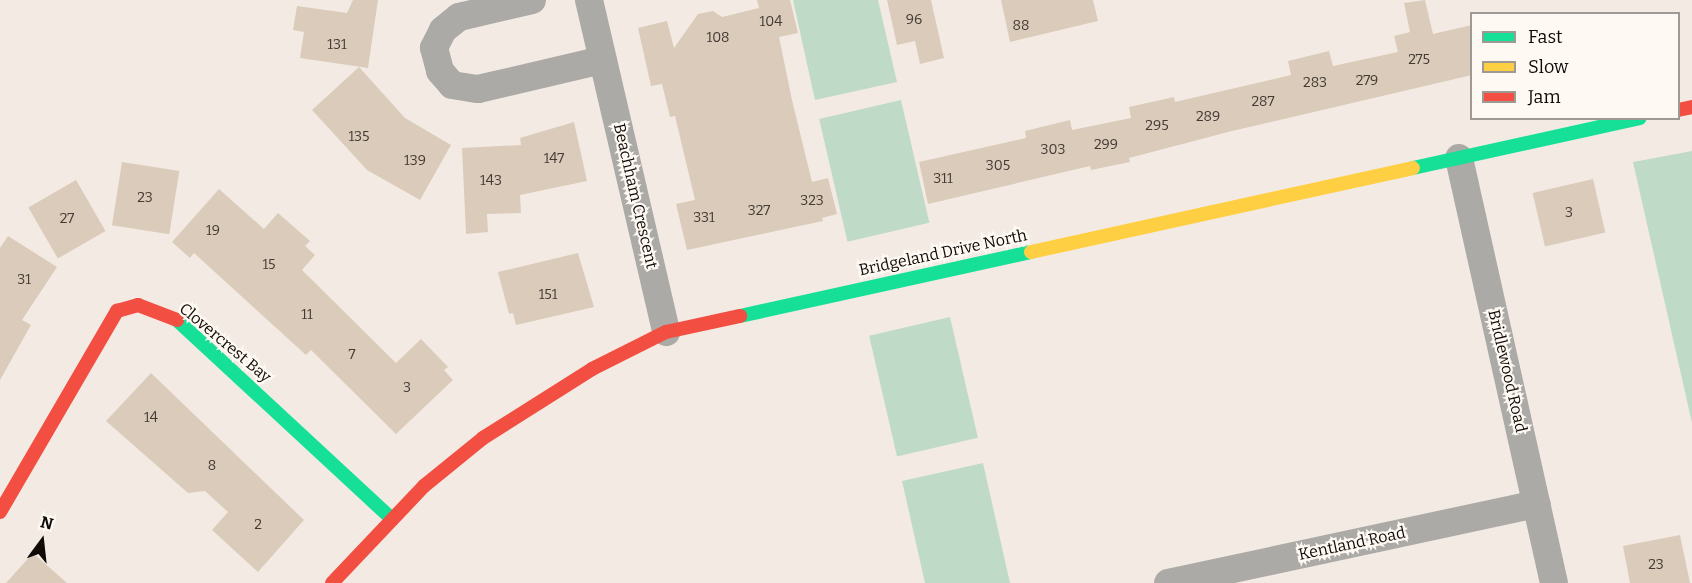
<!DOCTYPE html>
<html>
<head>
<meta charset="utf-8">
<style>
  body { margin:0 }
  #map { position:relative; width:1692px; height:583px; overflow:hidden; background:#f3ebe3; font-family:Bitter,serif }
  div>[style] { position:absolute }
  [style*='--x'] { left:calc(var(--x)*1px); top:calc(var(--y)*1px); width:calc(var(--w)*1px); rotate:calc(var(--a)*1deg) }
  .green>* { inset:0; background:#c0dac8; transform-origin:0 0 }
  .building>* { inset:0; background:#dbcbba; transform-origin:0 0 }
  .street>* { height:28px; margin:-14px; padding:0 14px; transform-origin:14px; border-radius:14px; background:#acaaa7 }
  .fast>* { height:14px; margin:-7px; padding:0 7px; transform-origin:7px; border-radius:7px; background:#16e098 }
  .slow>* { height:14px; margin:-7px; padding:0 7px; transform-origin:7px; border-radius:7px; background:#ffcf43 }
  .jam>* { height:14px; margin:-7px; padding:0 7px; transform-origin:7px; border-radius:7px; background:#f24e42 }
  span { translate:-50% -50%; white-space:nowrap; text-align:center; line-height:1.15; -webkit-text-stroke:4.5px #fff9f4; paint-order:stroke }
  .number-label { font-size:14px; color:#423a33 }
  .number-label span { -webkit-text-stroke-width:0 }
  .street-label { font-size:16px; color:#0f0a06 }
  .legend { position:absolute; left:1470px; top:12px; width:210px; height:108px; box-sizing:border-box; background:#fff9f4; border:2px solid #9f9995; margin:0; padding:8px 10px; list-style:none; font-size:18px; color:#0f0a06 }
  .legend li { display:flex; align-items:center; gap:12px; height:30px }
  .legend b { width:30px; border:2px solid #9f9995 }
  .north { position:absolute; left:12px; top:511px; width:60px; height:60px; -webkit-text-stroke:4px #fff9f4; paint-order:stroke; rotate:15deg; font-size:16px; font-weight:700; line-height:24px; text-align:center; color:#0f0a06 }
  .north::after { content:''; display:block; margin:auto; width:21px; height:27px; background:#0f0a06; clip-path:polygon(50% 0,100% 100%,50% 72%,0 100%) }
</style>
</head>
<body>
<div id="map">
  <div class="green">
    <i style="clip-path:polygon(793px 0,878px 0,897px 82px,815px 100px)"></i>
    <i style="left:901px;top:100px;width:126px;height:84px;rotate:77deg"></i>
    <i style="clip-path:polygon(1692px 151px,1692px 423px,1633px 162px)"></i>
    <i style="left:950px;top:317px;width:124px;height:83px;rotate:77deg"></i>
    <i style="clip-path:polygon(983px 463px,1010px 583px,925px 583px,902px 481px)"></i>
  </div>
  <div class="building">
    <i style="clip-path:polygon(353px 0,378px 0,368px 68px,300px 58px,304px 32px,293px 30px,297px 6px,347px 13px)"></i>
    <i style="clip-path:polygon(757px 0,790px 0,798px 33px,779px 37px,792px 100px,812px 182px,828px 178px,837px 214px,822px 218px,823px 221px,687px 250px,676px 204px,695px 200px,675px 116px,670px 117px,662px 84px,651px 86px,638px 28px,667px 21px,674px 48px,698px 14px,713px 11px,722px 17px,759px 8px)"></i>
    <i style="clip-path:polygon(887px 0,931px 0,944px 58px,920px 64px,915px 41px,897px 45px)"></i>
    <i style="clip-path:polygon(1001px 0,1093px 0,1098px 21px,1010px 42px)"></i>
    <i style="clip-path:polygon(1425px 0,1433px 34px,1472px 25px,1472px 75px,1232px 131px,1129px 158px,1130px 162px,1091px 170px,1090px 166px,928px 204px,919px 162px,1026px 138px,1025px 131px,1070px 120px,1072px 130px,1131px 118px,1129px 107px,1174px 97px,1175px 102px,1291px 75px,1288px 61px,1329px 51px,1333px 66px,1398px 52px,1394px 36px,1410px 32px,1404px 3px)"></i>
    <i style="clip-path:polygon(359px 67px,405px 118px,451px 145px,420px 200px,367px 170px,312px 110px)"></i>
    <i style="clip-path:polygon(574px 122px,587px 181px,520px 195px,521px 213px,487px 214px,488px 232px,466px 234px,462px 148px,521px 145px,520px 138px)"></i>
    <i style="left:122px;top:162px;width:58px;height:64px;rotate:9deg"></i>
    <i style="left:1593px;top:179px;width:55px;height:62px;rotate:77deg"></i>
    <i style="left:76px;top:180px;width:59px;height:55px;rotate:60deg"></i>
    <i style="clip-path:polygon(219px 189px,264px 229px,278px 213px,310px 241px,305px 246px,315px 255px,302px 270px,396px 363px,421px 339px,448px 367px,444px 370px,453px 380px,396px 434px,311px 350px,306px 355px,194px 253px,190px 258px,172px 242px)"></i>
    <i style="clip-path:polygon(8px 236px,57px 267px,22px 320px,31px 325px,0 380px,0 248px)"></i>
    <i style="clip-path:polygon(578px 253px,594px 307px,516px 325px,513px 313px,509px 314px,498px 272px)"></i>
    <i style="clip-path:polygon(151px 373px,304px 520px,258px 572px,212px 530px,228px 512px,205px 491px,188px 493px,106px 421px)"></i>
    <i style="clip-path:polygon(1680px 535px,1690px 583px,1630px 583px,1623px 546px)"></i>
    <i style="clip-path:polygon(33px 553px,67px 583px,6px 583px)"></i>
  </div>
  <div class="street">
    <i style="--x:532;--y:0;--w:75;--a:166.9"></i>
    <i style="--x:459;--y:17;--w:21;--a:141"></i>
    <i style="--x:443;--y:30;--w:20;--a:117"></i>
    <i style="--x:434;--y:48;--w:24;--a:75"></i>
    <i style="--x:440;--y:71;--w:18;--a:49"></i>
    <i style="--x:452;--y:85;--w:26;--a:9"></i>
    <i style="--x:478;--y:89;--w:128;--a:-13.1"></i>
    <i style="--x:589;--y:0;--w:341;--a:76.9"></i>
    <i style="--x:1459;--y:158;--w:435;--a:77.4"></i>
    <i style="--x:1168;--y:583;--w:377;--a:-12.1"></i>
  </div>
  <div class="fast">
    <i style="--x:1413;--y:168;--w:232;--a:-12.4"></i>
    <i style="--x:740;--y:316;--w:298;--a:-12.4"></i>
    <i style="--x:177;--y:320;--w:292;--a:42.8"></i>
  </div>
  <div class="slow">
    <i style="--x:1031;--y:252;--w:391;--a:-12.4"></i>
  </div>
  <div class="jam">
    <i style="--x:1678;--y:110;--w:14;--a:-12"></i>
    <i style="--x:0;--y:512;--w:233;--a:-59.8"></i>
    <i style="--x:117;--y:311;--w:22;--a:-16"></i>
    <i style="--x:138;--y:305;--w:42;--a:21"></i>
    <i style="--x:332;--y:583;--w:134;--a:-46.5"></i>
    <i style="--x:424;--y:486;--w:76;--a:-39.1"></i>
    <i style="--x:483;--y:438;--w:129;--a:-32.3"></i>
    <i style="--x:592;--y:369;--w:83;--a:-26.6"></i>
    <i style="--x:666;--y:332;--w:76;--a:-12.2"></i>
  </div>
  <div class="number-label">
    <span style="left:914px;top:20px">96</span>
    <span style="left:771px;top:22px">104</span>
    <span style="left:1021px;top:26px">88</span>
    <span style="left:718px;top:38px">108</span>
    <span style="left:337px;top:45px">131</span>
    <span style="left:1419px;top:60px">275</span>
    <span style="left:1367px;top:81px">279</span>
    <span style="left:1315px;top:83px">283</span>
    <span style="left:1263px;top:102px">287</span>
    <span style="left:1208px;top:117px">289</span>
    <span style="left:1157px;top:126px">295</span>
    <span style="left:359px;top:137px">135</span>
    <span style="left:1106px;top:145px">299</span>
    <span style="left:1053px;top:150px">303</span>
    <span style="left:554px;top:159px">147</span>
    <span style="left:415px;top:161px">139</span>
    <span style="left:998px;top:166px">305</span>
    <span style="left:943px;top:179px">311</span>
    <span style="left:491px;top:181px">143</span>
    <span style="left:145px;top:198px">23</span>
    <span style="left:812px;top:201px">323</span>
    <span style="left:759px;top:211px">327</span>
    <span style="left:1569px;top:213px">3</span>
    <span style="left:704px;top:218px">331</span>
    <span style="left:67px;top:219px">27</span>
    <span style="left:213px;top:231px">19</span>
    <span style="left:269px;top:265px">15</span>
    <span style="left:24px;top:280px">31</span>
    <span style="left:548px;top:295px">151</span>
    <span style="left:307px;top:315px">11</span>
    <span style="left:352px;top:355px">7</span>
    <span style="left:407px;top:388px">3</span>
    <span style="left:151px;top:418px">14</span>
    <span style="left:212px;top:466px">8</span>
    <span style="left:258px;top:525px">2</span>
    <span style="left:1656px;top:565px">23</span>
  </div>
  <div class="street-label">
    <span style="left:635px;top:196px;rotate:77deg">Beachham Crescent</span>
    <span style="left:943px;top:253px;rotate:-12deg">Bridgeland Drive North</span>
    <span style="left:225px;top:343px;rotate:40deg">Clovercrest Bay</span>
    <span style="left:1507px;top:371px;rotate:77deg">Bridlewood Road</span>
    <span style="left:1352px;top:544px;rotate:-12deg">Kentland Road</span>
  </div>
  <ul class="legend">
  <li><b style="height:8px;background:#16e098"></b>Fast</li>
  <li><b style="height:8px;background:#ffcf43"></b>Slow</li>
  <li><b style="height:8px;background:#f24e42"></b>Jam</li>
  </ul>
  <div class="north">N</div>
</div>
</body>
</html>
